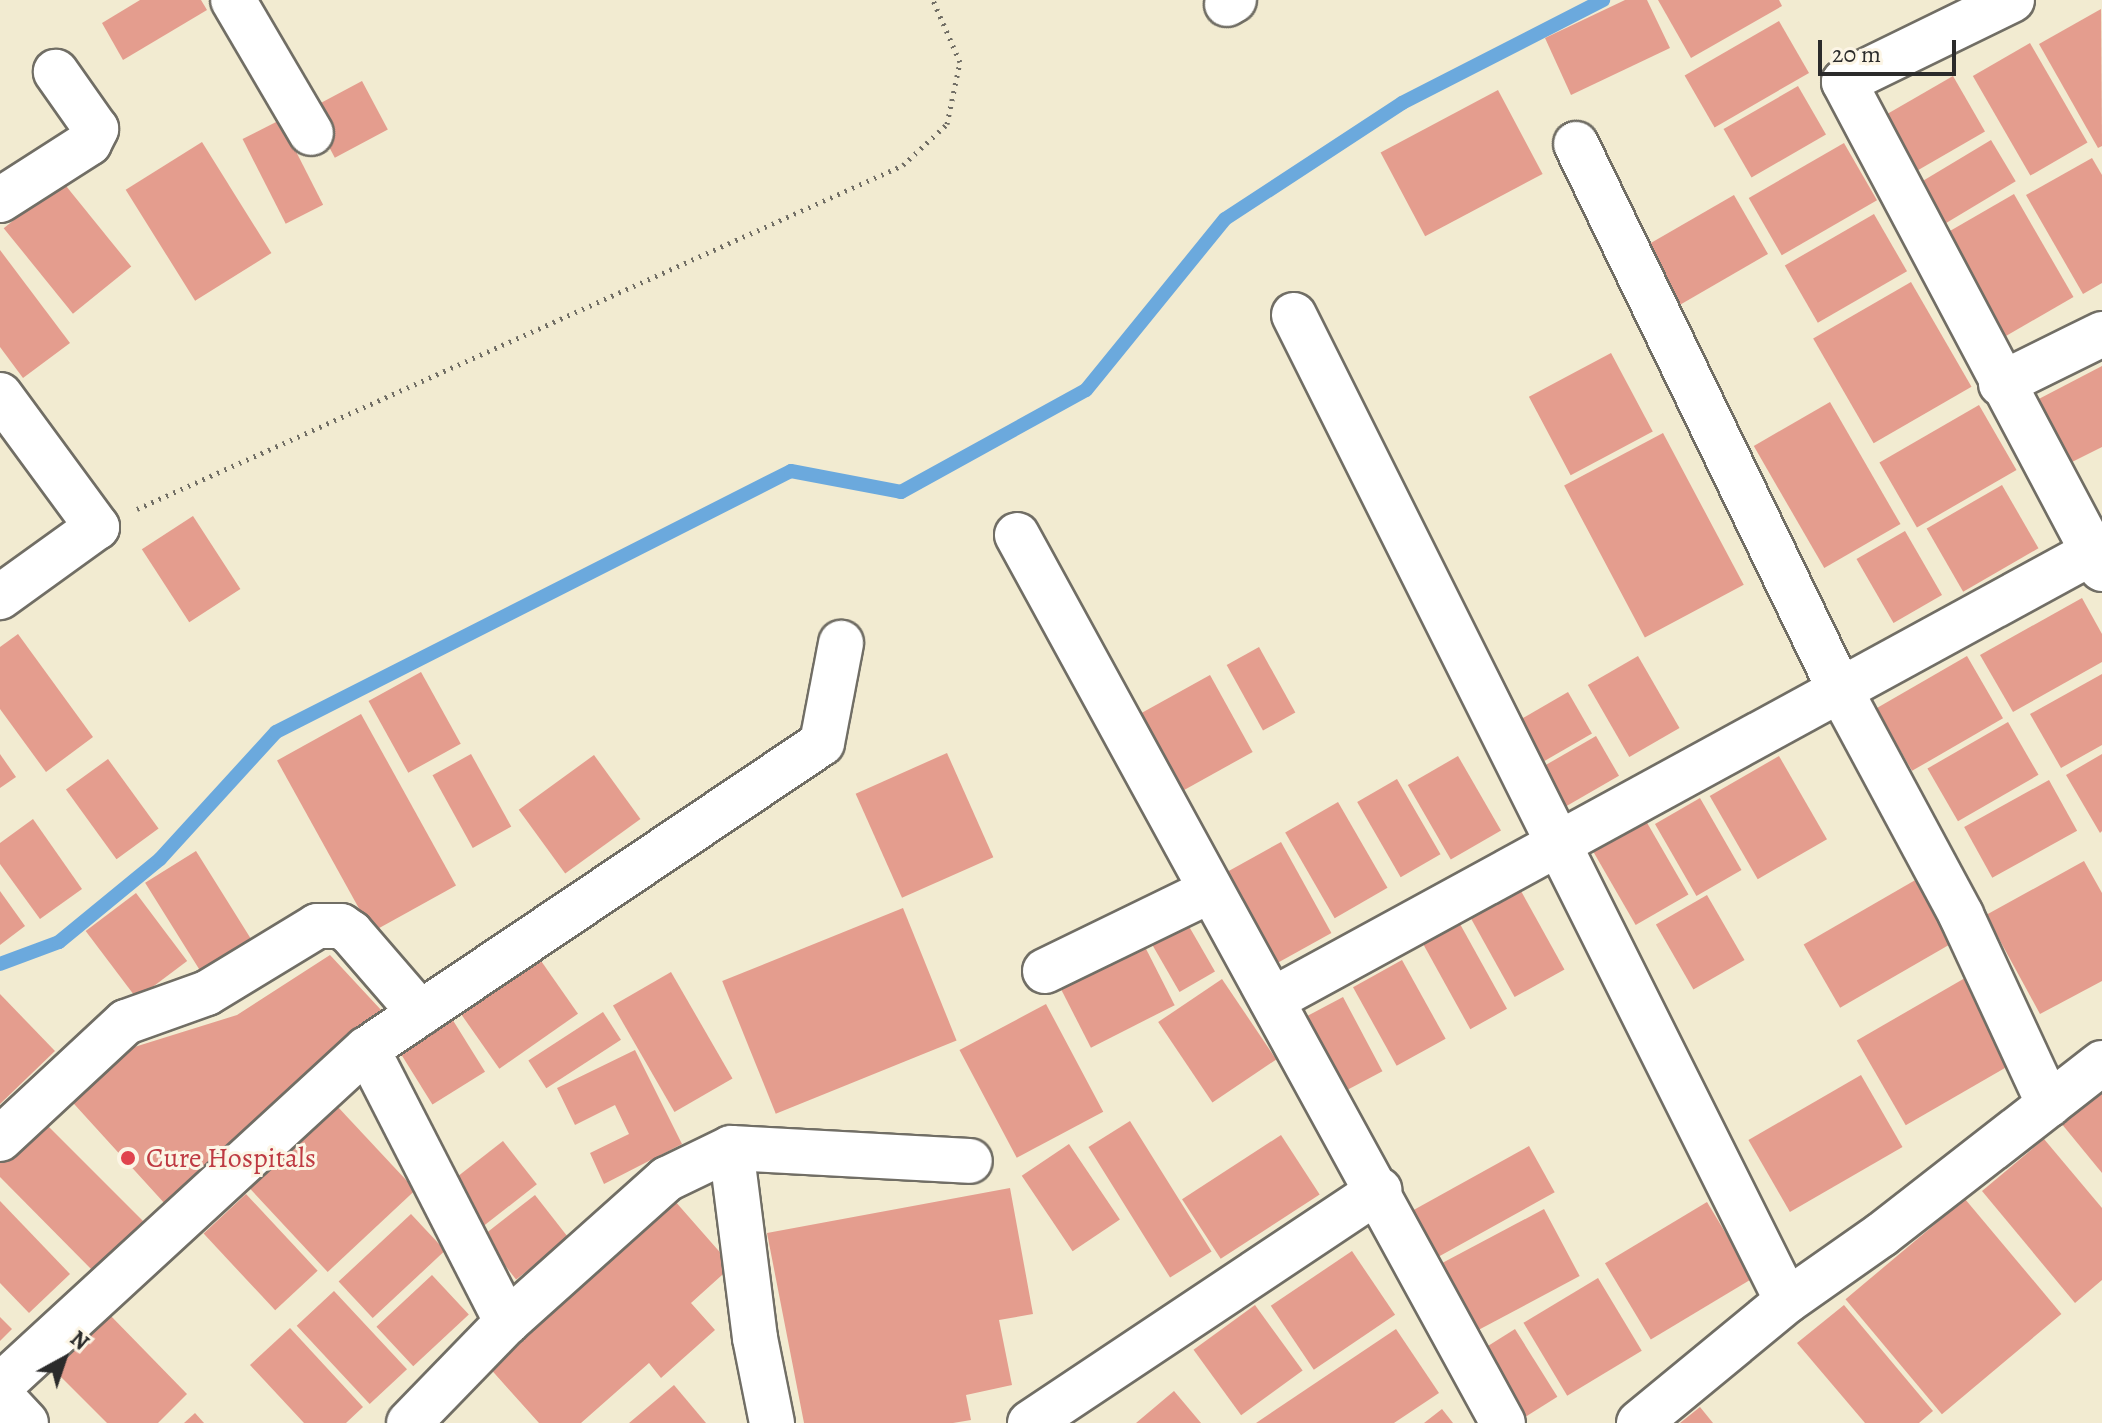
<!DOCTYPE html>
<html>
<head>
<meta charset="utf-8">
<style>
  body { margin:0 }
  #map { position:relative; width:2102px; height:1423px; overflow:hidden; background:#f2ebd1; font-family:Alegreya,serif }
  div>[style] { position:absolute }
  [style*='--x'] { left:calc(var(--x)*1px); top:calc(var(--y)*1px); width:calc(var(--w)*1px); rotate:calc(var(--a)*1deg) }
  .stream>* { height:14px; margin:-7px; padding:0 7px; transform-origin:7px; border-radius:7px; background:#6ba9dd }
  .building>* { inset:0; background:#e49d8e; transform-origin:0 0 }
  .path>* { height:5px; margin-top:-2.5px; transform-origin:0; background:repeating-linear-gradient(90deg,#716e65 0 2px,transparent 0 8px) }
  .roads { filter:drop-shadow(2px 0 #716e65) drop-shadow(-2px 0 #716e65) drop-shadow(0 2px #716e65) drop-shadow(0 -2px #716e65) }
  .minor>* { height:44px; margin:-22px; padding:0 22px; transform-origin:22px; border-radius:22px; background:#fff }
  .dots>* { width:22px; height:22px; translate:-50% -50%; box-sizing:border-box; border:4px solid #fcf5e5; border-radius:50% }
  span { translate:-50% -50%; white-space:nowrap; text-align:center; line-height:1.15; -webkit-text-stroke:6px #fcf5e5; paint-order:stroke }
  .health-label { font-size:28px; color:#be3a42 }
  .left { translate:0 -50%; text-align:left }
  .north { position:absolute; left:24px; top:1319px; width:80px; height:80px; -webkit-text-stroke:6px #fcf5e5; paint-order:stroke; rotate:40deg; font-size:22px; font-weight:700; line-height:32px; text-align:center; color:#2b2b2b }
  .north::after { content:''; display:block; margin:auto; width:28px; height:36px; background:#2b2b2b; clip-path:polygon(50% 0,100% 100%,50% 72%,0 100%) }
  .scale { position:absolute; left:1818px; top:40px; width:138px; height:36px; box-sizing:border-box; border:4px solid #2b2b2b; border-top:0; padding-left:10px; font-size:24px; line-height:28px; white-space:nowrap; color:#2b2b2b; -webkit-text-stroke:6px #fcf5e5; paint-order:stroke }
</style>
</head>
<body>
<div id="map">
  <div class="stream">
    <i style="--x:0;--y:964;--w:63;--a:-20.4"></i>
    <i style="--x:59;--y:942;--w:131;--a:-39.4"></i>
    <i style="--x:160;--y:859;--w:172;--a:-47.6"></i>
    <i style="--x:276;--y:732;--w:577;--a:-26.88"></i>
    <i style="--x:791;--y:471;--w:112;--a:10.8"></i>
    <i style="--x:901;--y:492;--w:211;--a:-28.9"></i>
    <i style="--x:1086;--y:390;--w:220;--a:-50.9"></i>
    <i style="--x:1225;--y:219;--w:212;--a:-33.2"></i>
    <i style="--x:1402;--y:103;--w:226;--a:-27.1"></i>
  </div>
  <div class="building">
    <i style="clip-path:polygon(140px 0,201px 0,207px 10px,123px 60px,102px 23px)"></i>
    <i style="clip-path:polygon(1625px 0,1647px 0,1670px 48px,1571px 95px,1545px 38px)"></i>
    <i style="clip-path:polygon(1658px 0,1779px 0,1782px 6px,1691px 58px)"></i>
    <i style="clip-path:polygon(2101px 9px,2102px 146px,2098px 148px,2039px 44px)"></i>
    <i style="left:1779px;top:21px;width:60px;height:109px;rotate:60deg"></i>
    <i style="left:2030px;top:43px;width:115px;height:66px;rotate:60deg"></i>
    <i style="left:1953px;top:76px;width:64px;height:92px;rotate:60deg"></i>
    <i style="left:362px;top:81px;width:55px;height:60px;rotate:62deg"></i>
    <i style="left:1798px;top:86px;width:56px;height:86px;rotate:60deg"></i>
    <i style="left:1498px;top:90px;width:95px;height:133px;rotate:62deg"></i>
    <i style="left:280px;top:120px;width:95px;height:42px;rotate:63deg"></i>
    <i style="left:1991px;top:140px;width:48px;height:86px;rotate:59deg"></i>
    <i style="left:202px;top:142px;width:131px;height:90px;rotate:58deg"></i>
    <i style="left:1844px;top:143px;width:66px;height:110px;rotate:60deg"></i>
    <i style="clip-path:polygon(2092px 158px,2102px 175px,2102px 283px,2083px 294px,2026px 195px)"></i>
    <i style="left:62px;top:181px;width:110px;height:75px;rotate:51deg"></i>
    <i style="left:2014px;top:194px;width:119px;height:79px;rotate:60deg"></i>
    <i style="left:1734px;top:195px;width:68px;height:106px;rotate:60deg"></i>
    <i style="left:1874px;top:214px;width:66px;height:103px;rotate:60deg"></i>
    <i style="clip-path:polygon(0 250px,70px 343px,23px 378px,0 347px)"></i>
    <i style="left:1911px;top:282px;width:121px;height:113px;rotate:60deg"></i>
    <i style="left:1611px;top:353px;width:89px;height:93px;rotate:62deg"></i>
    <i style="clip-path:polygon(2102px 366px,2102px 447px,2066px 465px,2033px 402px)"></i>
    <i style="left:1830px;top:402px;width:141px;height:88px;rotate:60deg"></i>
    <i style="left:1979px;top:405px;width:75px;height:115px;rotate:60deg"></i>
    <i style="left:1663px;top:433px;width:172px;height:112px;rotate:62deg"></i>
    <i style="left:2002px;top:485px;width:73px;height:87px;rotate:60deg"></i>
    <i style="left:193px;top:516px;width:87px;height:61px;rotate:57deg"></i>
    <i style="left:1905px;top:531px;width:74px;height:56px;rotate:60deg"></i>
    <i style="clip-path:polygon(2082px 598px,2102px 634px,2102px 662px,2013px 712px,1980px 655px)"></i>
    <i style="clip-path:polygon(18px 634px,93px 737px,46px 772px,0 709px,0 647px)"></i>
    <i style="left:1259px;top:647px;width:75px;height:37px;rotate:61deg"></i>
    <i style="left:1638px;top:656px;width:83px;height:58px;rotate:60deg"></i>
    <i style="left:1967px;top:656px;width:72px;height:105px;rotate:60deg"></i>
    <i style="left:421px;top:672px;width:82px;height:60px;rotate:61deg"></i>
    <i style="clip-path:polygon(2102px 674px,2102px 745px,2061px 768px,2030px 714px)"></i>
    <i style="left:1210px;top:675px;width:88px;height:85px;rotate:61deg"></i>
    <i style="left:1568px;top:692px;width:48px;height:68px;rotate:60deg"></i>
    <i style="left:361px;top:714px;width:196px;height:96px;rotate:61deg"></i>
    <i style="left:2008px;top:722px;width:61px;height:93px;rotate:60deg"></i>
    <i style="left:1596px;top:736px;width:46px;height:78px;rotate:60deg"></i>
    <i style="left:947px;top:753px;width:114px;height:100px;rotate:66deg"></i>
    <i style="clip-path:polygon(0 754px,16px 777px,0 788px)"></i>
    <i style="left:471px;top:754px;width:83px;height:44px;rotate:61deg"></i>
    <i style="clip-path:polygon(2102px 754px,2102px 831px,2100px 833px,2066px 775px)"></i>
    <i style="left:594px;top:755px;width:79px;height:93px;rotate:54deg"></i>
    <i style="left:1458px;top:756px;width:86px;height:58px;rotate:60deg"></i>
    <i style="left:1779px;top:756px;width:96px;height:80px;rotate:60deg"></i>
    <i style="left:108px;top:759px;width:86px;height:52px;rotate:54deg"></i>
    <i style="left:1397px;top:779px;width:87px;height:46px;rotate:60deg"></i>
    <i style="left:2049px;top:780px;width:58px;height:97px;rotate:61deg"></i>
    <i style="left:1700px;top:798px;width:83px;height:52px;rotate:60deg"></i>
    <i style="left:1338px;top:802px;width:99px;height:61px;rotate:60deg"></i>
    <i style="clip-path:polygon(33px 819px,82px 889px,40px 919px,0 864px,0 843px)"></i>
    <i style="left:1646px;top:821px;width:85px;height:61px;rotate:60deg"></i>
    <i style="left:1281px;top:842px;width:104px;height:68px;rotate:61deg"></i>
    <i style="left:196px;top:851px;width:105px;height:60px;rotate:58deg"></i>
    <i style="clip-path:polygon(2084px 861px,2102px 893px,2102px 981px,2040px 1014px,1986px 915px)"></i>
    <i style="left:1924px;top:875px;width:73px;height:139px;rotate:60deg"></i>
    <i style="left:1516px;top:882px;width:100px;height:57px;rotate:61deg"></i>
    <i style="clip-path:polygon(0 891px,25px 926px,0 945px)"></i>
    <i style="left:136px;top:893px;width:85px;height:63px;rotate:53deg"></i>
    <i style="left:1707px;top:895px;width:75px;height:59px;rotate:60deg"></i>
    <i style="left:903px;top:908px;width:143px;height:195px;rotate:68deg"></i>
    <i style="left:1183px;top:916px;width:64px;height:41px;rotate:60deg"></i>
    <i style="left:1460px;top:924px;width:97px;height:42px;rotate:61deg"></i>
    <i style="left:1142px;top:941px;width:72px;height:94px;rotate:63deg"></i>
    <i style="clip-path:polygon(330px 955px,382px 1011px,166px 1205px,65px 1094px,112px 1054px,237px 1015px)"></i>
    <i style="left:539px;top:958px;width:68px;height:96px;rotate:55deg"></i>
    <i style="left:1402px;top:960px;width:90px;height:56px;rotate:61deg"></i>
    <i style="left:671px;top:972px;width:123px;height:67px;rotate:60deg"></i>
    <i style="left:1965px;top:978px;width:98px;height:125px;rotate:60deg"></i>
    <i style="left:1222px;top:979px;width:97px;height:77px;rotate:56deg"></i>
    <i style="clip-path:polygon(0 994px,55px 1051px,0 1104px)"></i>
    <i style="left:1343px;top:997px;width:84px;height:47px;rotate:62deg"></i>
    <i style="left:1046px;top:1004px;width:122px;height:98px;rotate:62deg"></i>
    <i style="left:603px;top:1012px;width:33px;height:89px;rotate:57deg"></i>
    <i style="left:449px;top:1014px;width:68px;height:62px;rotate:58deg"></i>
    <i style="clip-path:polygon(635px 1050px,682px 1144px,604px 1184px,590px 1153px,629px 1134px,615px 1105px,575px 1125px,557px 1088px)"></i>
    <i style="left:1861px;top:1075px;width:83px;height:130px;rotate:60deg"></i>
    <i style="clip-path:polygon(2102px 1089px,2102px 1173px,2061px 1123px)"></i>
    <i style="left:337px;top:1106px;width:115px;height:120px;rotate:47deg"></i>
    <i style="clip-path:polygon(41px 1119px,145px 1223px,94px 1272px,0 1177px,0 1159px)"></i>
    <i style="left:1130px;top:1121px;width:154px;height:49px;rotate:58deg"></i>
    <i style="left:1281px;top:1135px;width:71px;height:118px;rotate:57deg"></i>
    <i style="clip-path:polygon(2044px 1139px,2102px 1208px,2102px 1280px,2075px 1303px,1982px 1191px)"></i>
    <i style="left:503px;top:1141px;width:55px;height:73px;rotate:52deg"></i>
    <i style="left:1069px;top:1144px;width:91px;height:57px;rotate:56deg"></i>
    <i style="left:1529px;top:1146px;width:53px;height:135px;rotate:61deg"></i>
    <i style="clip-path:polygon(1010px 1188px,1033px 1314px,999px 1320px,1012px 1385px,966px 1395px,971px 1420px,953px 1423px,804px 1423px,767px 1233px)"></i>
    <i style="left:246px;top:1194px;width:105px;height:58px;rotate:47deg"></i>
    <i style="left:535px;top:1195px;width:55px;height:67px;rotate:52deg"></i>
    <i style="left:1965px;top:1199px;width:150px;height:156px;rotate:50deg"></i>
    <i style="clip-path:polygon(674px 1200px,732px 1266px,691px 1303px,715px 1330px,661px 1378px,649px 1363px,581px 1423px,539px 1423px,487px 1365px)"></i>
    <i style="clip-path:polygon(0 1201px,70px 1274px,29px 1313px,0 1283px)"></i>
    <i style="left:1707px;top:1202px;width:89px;height:119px;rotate:59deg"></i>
    <i style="left:1544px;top:1209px;width:76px;height:119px;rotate:62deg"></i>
    <i style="left:411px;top:1214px;width:50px;height:99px;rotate:47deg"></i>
    <i style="left:1352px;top:1251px;width:77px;height:98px;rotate:56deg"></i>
    <i style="left:432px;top:1275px;width:54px;height:76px;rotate:47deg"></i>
    <i style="left:1598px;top:1278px;width:85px;height:87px;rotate:59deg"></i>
    <i style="left:334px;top:1291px;width:107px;height:51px;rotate:47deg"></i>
    <i style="left:1255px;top:1305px;width:81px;height:76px;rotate:54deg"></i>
    <i style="clip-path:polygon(1844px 1305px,1933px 1411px,1919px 1423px,1865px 1423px,1797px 1343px)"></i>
    <i style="clip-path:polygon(108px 1313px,187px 1394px,158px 1423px,107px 1423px,52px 1368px)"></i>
    <i style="clip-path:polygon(0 1317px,12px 1329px,0 1341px)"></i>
    <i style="clip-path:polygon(290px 1328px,363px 1407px,346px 1423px,304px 1423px,250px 1365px)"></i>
    <i style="clip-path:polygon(1396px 1329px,1439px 1393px,1394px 1423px,1256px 1423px)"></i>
    <i style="left:1515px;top:1329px;width:80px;height:46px;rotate:58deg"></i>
    <i style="clip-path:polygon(674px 1385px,706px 1423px,629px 1423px)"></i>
    <i style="clip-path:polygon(1174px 1391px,1201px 1423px,1136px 1423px)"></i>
    <i style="clip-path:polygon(1700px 1407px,1713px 1423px,1680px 1423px)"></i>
    <i style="clip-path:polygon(1442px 1409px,1453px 1423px,1424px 1423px)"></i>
    <i style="clip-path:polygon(195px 1413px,204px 1423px,184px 1423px)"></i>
  </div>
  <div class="path">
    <i style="--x:137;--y:509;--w:840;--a:-24.18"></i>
    <i style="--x:903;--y:165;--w:60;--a:-43"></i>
    <i style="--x:947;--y:124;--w:63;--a:-78.2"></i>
    <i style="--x:960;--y:62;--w:68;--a:-113.5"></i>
  </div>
  <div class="roads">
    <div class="minor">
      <i style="--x:233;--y:0;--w:154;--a:59.6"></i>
      <i style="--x:2012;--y:0;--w:187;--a:154"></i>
      <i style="--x:1844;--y:82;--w:551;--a:62.09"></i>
      <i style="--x:1227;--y:4;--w:8;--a:-30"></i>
      <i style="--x:1576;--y:144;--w:604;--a:64.2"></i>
      <i style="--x:1839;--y:688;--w:258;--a:61.7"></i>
      <i style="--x:1961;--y:915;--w:209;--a:65.1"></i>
      <i style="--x:0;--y:200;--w:106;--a:-32.6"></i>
      <i style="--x:89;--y:143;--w:16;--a:-63"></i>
      <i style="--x:96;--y:129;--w:70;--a:-125.1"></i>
      <i style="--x:1294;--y:315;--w:1102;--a:63.43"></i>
      <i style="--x:2001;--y:384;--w:113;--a:-26.3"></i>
      <i style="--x:0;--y:395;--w:164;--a:53.7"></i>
      <i style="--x:97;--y:527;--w:120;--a:144.2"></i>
      <i style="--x:1017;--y:535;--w:1012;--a:61.31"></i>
      <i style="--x:1045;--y:971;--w:183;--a:-25.9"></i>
      <i style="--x:1272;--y:1000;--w:935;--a:-28.62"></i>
      <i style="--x:367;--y:1049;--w:307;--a:62.9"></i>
      <i style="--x:0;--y:1139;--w:172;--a:-42.9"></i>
      <i style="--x:126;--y:1022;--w:86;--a:-19.7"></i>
      <i style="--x:207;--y:993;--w:129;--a:-31.3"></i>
      <i style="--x:317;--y:926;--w:24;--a:0"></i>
      <i style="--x:341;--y:926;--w:12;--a:35"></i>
      <i style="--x:351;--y:933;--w:106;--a:49.2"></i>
      <i style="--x:731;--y:1148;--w:192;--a:82.8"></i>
      <i style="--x:755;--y:1338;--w:87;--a:78.7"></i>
      <i style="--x:0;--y:1386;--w:498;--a:-42.6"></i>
      <i style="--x:367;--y:1049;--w:548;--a:-33.92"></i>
      <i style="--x:822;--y:743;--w:102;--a:-79.2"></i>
      <i style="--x:0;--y:1395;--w:38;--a:47"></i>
      <i style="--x:409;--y:1423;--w:141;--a:-45.9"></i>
      <i style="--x:507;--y:1322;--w:215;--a:-41.8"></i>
      <i style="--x:667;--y:1179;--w:71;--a:-25.8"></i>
      <i style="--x:731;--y:1148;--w:239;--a:3.1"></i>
      <i style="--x:1030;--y:1423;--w:420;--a:-33.7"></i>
      <i style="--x:1639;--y:1423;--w:192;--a:-39.5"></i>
      <i style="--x:1787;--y:1301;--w:115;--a:-35.1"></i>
      <i style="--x:1881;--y:1235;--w:280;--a:-37.9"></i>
    </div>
  </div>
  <div class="dots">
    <i style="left:128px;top:1158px;background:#e0444e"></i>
  </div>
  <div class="health-label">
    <span class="left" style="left:146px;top:1158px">Cure Hospitals</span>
  </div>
  <div class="north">N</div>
  <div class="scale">20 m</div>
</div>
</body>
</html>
